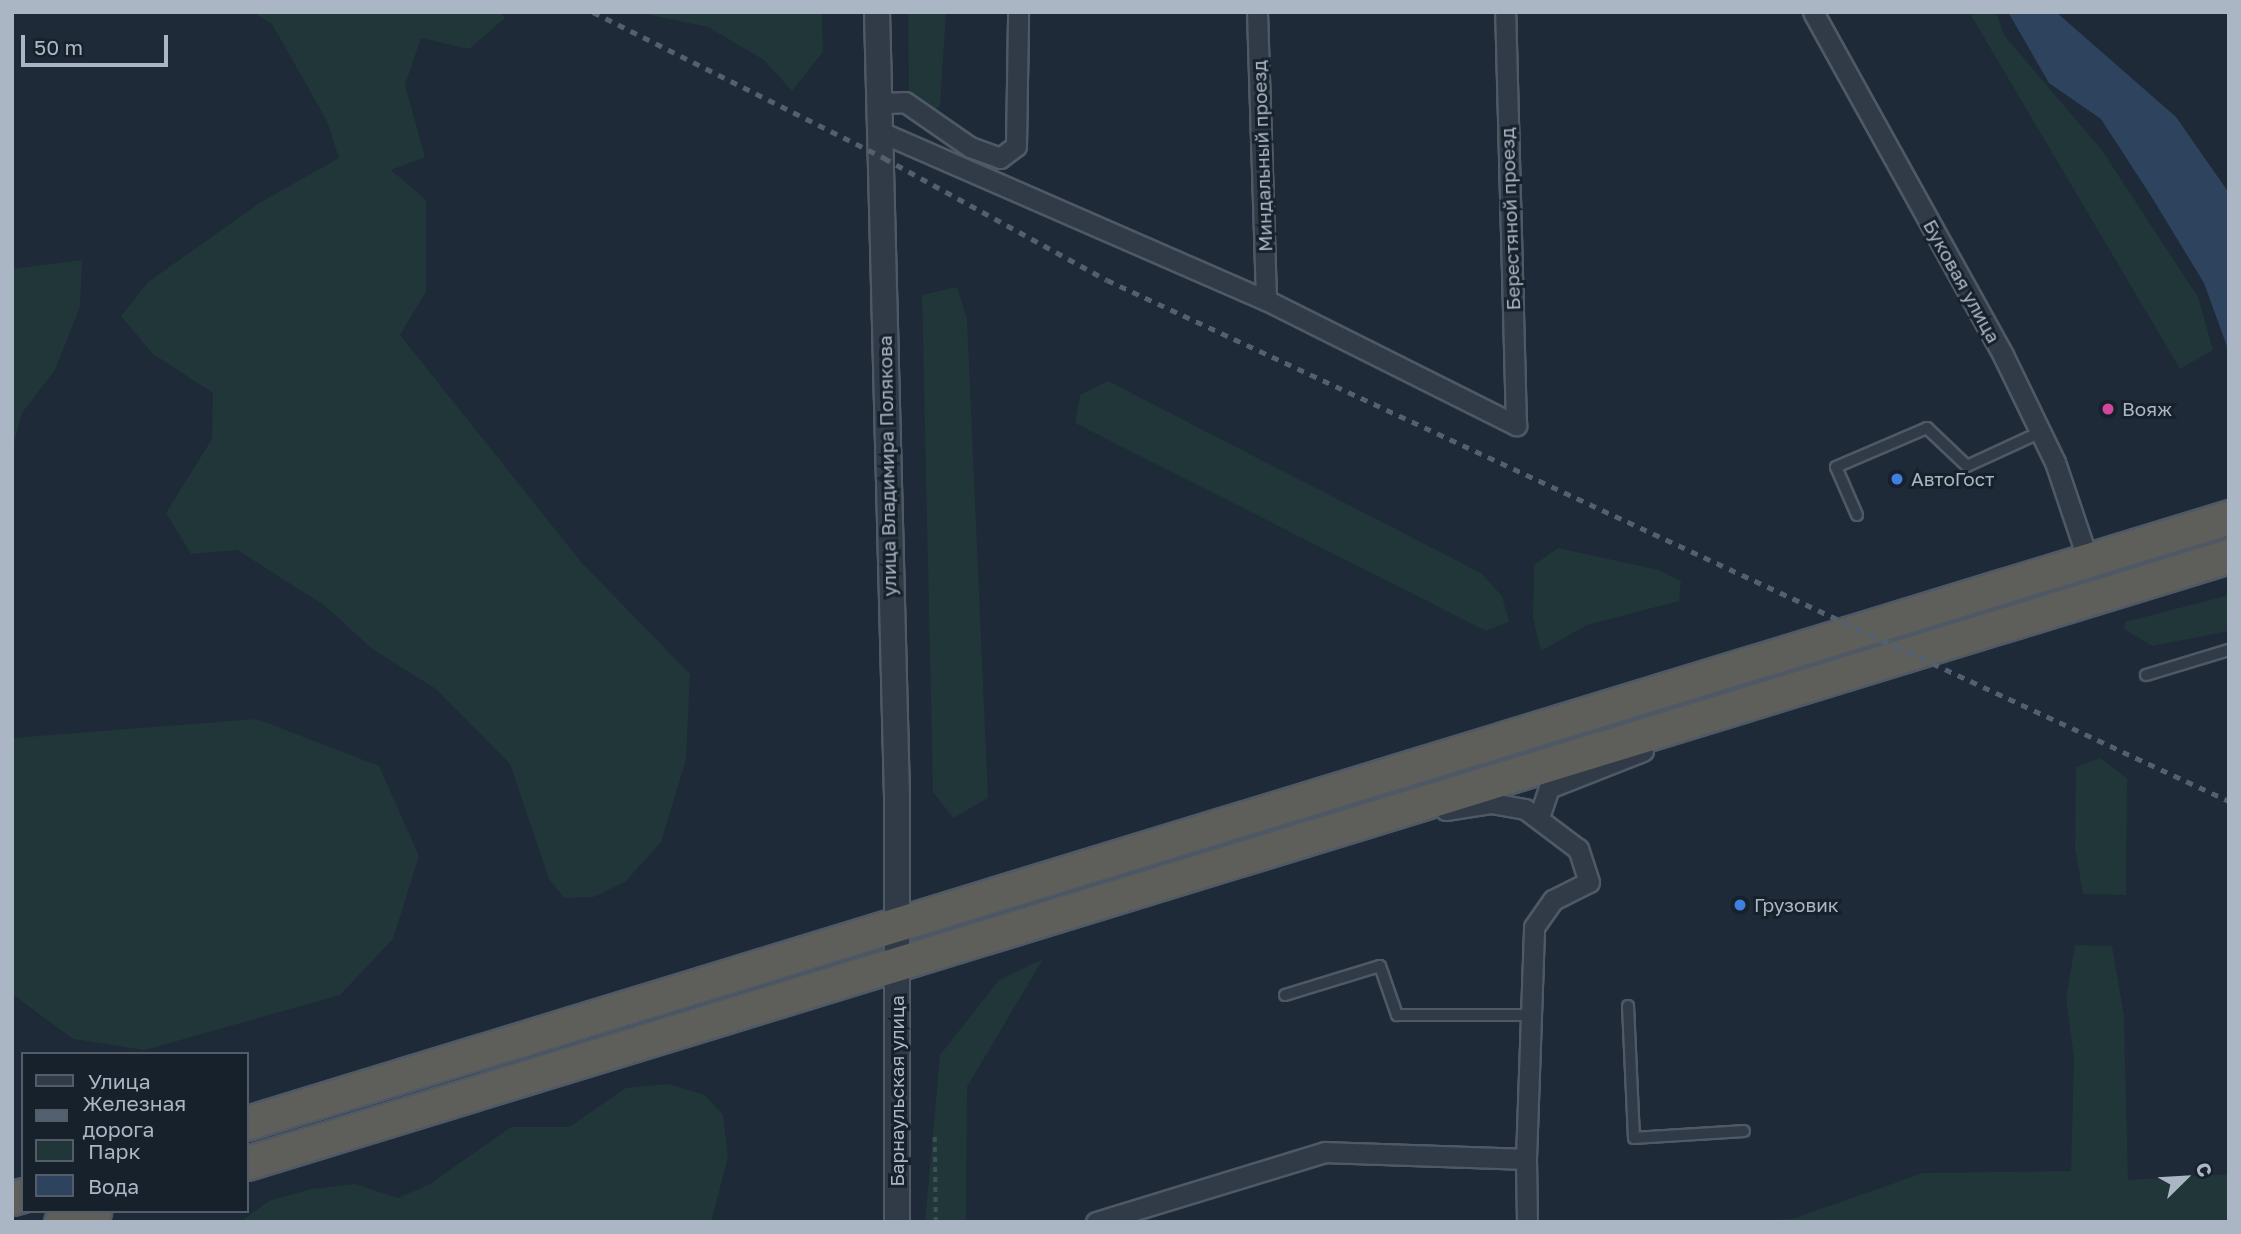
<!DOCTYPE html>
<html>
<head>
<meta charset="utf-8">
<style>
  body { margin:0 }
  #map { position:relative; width:2241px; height:1234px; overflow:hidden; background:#1e2a37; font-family:"Golos Text",sans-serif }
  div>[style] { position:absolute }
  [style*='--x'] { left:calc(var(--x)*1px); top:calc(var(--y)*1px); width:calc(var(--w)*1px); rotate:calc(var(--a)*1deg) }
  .green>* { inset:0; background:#203638 }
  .water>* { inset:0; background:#2e445e }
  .path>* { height:3.5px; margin-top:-1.75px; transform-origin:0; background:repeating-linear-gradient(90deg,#3a5253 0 5px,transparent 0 10px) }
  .roads { filter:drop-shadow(2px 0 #4f5966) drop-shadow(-2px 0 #4f5966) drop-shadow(0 2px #4f5966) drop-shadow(0 -2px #4f5966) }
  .service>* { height:10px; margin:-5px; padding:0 5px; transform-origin:5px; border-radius:5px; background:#313b48 }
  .minor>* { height:19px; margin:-9.5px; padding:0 9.5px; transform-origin:9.5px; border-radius:9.5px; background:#313b48 }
  .tertiary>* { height:24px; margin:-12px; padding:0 12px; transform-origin:12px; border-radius:12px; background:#313b48 }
  .trunk>* { height:33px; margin:-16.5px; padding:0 16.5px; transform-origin:16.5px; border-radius:16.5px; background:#5e5e5b }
  .rail>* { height:5px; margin-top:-2.5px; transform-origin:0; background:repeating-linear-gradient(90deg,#53606f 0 7px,transparent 0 14px) }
  .dots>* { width:19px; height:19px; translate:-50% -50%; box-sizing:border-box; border:4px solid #17212c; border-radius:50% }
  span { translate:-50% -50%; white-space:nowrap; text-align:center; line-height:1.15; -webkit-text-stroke:6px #17212c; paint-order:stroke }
  .street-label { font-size:19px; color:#abb6c5 }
  .poi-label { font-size:19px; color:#abb6c5 }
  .left { translate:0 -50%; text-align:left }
  .frame { position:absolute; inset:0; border:14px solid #abb6c5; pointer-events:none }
  .legend { position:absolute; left:21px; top:1052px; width:228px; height:161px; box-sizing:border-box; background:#17212c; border:2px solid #525d69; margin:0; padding:9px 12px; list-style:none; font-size:21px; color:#abb6c5 }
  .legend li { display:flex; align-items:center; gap:14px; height:35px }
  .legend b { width:35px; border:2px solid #525d69 }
  .north { position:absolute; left:2150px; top:1143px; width:70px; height:70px; -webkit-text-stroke:5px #17212c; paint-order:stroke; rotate:66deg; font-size:19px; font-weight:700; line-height:28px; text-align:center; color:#abb6c5 }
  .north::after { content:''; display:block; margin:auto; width:24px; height:32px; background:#abb6c5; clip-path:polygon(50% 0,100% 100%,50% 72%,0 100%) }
  .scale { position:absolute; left:21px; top:35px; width:147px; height:32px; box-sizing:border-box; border:4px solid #abb6c5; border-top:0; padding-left:9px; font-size:21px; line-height:24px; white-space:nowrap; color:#abb6c5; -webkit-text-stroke:5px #17212c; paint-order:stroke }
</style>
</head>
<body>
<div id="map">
  <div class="green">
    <i style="clip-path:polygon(253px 12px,500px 12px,505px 18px,469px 49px,421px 38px,405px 85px,425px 157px,391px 170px,426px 200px,426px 292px,400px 335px,582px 563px,690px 674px,686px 760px,661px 842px,625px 882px,593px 897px,564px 898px,549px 879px,510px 764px,436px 689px,371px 648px,324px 605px,237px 550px,191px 554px,166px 513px,212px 439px,213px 393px,153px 354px,121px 316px,148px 282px,261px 202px,339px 158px,327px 121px,272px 24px)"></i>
    <i style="clip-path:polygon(635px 12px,822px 12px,823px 52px,792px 91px,764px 60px,708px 27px)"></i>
    <i style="clip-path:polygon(908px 12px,946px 12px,940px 106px,926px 115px,909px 101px)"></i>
    <i style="clip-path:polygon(1969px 12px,1996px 12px,2004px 35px,2101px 149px,2198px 297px,2213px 350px,2180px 369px)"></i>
    <i style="clip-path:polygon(82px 260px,80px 307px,55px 370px,22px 413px,12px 451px,12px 269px)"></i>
    <i style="clip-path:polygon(957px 287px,967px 319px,988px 798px,953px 818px,933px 792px,922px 295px)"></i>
    <i style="clip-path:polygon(1108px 381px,1481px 573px,1502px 596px,1509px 622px,1486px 631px,1075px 423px,1080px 395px)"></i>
    <i style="clip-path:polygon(1558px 548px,1659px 570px,1681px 581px,1679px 601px,1587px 625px,1541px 651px,1533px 618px,1534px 565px)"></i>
    <i style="clip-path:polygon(2229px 595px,2229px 631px,2152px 646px,2124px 629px,2125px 622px)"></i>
    <i style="clip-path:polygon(257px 719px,379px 766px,419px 856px,393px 939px,340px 995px,145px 1050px,73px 1039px,12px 994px,12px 738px)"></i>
    <i style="clip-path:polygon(2100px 758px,2127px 778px,2126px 895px,2083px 894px,2075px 849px,2076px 767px)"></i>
    <i style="clip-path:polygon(2075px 945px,2112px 946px,2124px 1016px,2128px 1180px,2229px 1174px,2229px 1222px,1703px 1222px,1792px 1219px,1923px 1173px,2071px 1171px,2074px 1057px,2066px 998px)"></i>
    <i style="clip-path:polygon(1043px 959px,967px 1087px,966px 1222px,925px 1222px,940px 1055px,999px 980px)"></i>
    <i style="clip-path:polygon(668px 1084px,705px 1095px,723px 1115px,728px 1157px,711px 1222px,240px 1222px,269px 1201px,311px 1189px,355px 1184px,398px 1198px,430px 1184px,511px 1127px,569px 1127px,626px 1088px)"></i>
  </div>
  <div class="water">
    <i style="clip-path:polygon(2008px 12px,2056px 12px,2176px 117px,2229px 193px,2229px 352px,2204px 283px,2151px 196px,2101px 119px,2049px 83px)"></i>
  </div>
  <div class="path">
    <i style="--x:935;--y:1137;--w:85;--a:89.3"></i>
  </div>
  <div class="roads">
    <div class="service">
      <i style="--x:1857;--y:515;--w:52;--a:-113.6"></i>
      <i style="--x:1836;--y:467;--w:99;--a:-23.2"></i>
      <i style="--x:1927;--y:428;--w:55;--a:43.5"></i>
      <i style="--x:1967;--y:466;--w:81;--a:-24.7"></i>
      <i style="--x:2146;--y:675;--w:87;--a:-16.8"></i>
      <i style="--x:1285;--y:995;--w:99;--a:-17"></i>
      <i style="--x:1380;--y:966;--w:52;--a:70.9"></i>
      <i style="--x:1397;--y:1015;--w:133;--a:0"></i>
      <i style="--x:1628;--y:1006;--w:132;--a:87.4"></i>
      <i style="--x:1634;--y:1138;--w:110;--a:-3.6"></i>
    </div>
    <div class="minor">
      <i style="--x:1257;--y:12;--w:288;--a:88.2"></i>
      <i style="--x:1813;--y:12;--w:392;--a:61"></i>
      <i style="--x:2003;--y:355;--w:119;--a:64.1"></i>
      <i style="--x:2055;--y:462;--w:103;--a:71.4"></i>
      <i style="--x:881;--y:103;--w:24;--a:-2"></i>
      <i style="--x:905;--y:102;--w:79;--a:34.7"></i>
      <i style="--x:970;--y:147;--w:32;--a:20"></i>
      <i style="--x:1000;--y:158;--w:20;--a:-37"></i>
      <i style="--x:1016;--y:146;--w:134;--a:-89.1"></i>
      <i style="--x:883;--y:133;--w:418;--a:23.6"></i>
      <i style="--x:1266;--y:300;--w:280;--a:26.6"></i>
      <i style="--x:1516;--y:425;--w:413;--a:-91.5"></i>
      <i style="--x:1539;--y:817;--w:31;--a:-71"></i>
      <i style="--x:1549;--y:788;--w:101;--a:-21.5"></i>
      <i style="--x:1526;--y:1159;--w:63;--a:89.1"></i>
      <i style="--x:1096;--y:1222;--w:239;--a:-17"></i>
      <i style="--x:1325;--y:1152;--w:201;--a:2"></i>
      <i style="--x:1526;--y:1159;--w:232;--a:-88"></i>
      <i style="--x:1534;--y:927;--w:33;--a:-55"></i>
      <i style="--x:1553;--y:900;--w:40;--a:-26.6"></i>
      <i style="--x:1589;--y:882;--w:35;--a:-108"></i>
      <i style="--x:1578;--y:849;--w:66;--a:-143"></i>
      <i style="--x:1525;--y:809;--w:36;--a:-170"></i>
      <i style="--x:1490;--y:803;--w:45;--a:171"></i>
    </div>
    <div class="tertiary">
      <i style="--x:877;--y:12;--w:787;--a:88.54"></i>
      <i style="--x:897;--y:799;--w:423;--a:90"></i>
    </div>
    <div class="trunk">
      <i style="--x:247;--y:1123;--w:2073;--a:-17"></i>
      <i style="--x:247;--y:1163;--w:2073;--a:-17.03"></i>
      <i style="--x:12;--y:1198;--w:11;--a:-15"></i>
      <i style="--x:61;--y:1222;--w:35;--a:-18"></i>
    </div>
  </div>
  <div class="rail">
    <i style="--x:593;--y:12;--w:326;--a:26.6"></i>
    <i style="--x:884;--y:158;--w:254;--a:28.7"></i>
    <i style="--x:1107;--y:280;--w:1237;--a:24.91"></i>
  </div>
  <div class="dots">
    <i style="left:2108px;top:409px;background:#d1479c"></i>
    <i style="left:1897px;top:479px;background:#3f7fe0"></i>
    <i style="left:1740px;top:905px;background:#3f7fe0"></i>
  </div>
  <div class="street-label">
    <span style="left:1262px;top:156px;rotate:-92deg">Миндальный проезд</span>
    <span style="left:1510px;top:219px;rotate:-92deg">Берестяной проезд</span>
    <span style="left:1962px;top:281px;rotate:61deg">Буковая улица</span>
    <span style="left:887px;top:466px;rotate:-91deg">улица Владимира Полякова</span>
    <span style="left:897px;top:1091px;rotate:-90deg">Барнаульская улица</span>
  </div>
  <div class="poi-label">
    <span class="left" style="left:2122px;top:409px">Вояж</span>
    <span class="left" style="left:1911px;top:479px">АвтоГост</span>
    <span class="left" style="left:1754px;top:905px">Грузовик</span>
  </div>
  <div class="frame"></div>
  <ul class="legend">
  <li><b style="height:9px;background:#313b48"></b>Улица</li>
  <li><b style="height:9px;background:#53606f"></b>Железная дорога</li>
  <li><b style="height:19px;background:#203638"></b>Парк</li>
  <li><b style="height:19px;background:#2e445e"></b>Вода</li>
  </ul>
  <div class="north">С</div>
  <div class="scale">50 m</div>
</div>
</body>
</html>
